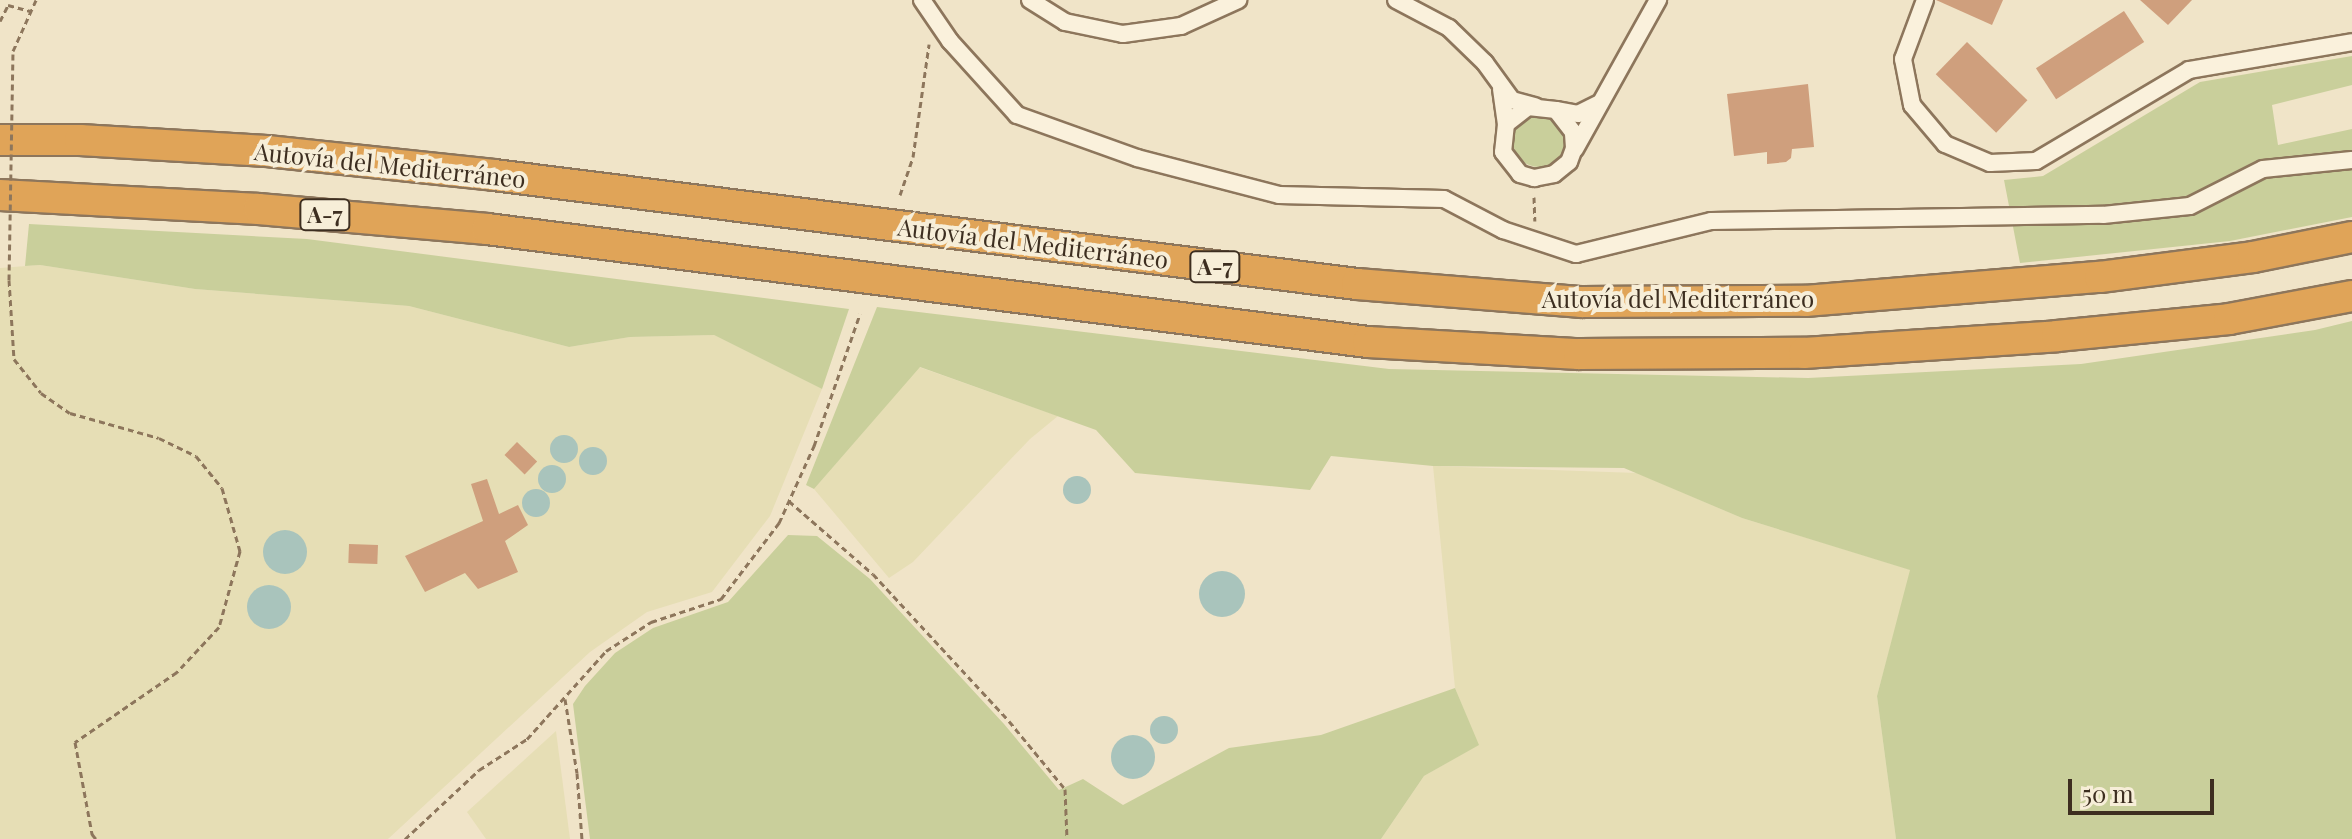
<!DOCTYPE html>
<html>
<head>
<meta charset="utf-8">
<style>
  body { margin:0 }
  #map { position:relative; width:2352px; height:839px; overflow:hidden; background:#f0e4c8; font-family:"Playfair Display",serif }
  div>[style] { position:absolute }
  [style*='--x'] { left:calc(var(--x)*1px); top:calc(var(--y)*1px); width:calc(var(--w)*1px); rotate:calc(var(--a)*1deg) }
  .farmland>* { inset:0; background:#e6deb5 }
  .green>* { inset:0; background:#c9cf9b }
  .round { border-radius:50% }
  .water>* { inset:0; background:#a9c4bc }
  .building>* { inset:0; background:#cf9f7d; transform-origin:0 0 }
  .path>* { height:3px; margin-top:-1.5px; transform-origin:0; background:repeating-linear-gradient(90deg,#8d765c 0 6px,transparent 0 10px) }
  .roads { filter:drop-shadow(2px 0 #8d765c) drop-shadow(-2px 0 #8d765c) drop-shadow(0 2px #8d765c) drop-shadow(0 -2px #8d765c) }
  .street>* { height:16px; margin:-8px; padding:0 8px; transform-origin:8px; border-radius:8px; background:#faf1dc }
  .highway>* { height:30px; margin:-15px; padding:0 15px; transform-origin:15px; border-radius:15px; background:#e0a458 }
  .path-bridge>* { height:3px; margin-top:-1.5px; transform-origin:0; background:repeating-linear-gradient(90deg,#8d765c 0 6px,transparent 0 10px) }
  span { translate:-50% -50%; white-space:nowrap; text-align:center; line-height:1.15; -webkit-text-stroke:8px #f7eed8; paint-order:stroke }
  .shield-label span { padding:2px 6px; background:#f7eed8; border:2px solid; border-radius:6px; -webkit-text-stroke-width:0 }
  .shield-label { font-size:22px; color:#3d2e20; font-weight:700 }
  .street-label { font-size:24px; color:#3d2e20 }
  .scale { position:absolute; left:2068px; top:779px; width:146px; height:36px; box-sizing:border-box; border:4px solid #3d2e20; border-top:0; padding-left:10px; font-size:24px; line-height:28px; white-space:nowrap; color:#3d2e20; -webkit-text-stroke:6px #f7eed8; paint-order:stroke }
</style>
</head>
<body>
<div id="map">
  <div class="farmland">
    <i style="clip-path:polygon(40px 265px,195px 289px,409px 306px,569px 347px,630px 337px,714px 335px,822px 389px,770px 516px,712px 592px,647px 612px,590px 652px,388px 839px,0 839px,0 268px)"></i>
    <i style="clip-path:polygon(919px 367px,1058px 416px,1030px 439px,913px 562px,889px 578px,814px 489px)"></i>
    <i style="clip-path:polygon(1433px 466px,1637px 473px,1742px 518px,1911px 570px,1877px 696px,1896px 839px,1381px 839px,1424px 776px,1478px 745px,1455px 688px)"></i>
    <i style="clip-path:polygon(556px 731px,570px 839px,486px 839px,467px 812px)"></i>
  </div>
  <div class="green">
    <i style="clip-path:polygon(2352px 56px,2352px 85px,2272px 105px,2278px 145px,2352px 129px,2352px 217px,2230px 241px,2020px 263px,2004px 180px,2043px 176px,2200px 82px)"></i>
    <i class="round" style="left:1513px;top:115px;width:52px;height:52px"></i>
    <i style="clip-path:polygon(29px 224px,307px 239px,849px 309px,822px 389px,714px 335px,630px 337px,569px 347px,409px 306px,195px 289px,40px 265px,25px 266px)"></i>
    <i style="clip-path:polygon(877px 307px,1389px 369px,1808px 378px,2081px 364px,2315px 330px,2352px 321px,2352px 839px,1896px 839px,1877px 696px,1910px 570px,1742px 518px,1624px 468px,1433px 466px,1331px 456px,1310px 490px,1135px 473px,1096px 430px,920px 367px,814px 489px,806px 485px)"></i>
    <i style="clip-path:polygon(788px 535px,817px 536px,870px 579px,1004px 724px,1059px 790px,1083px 779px,1123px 805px,1229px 748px,1321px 735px,1455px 688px,1479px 745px,1424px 776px,1381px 839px,590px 839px,573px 704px,585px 686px,615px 653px,653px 628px,728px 602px)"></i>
  </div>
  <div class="water">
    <i class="round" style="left:550px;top:435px;width:28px;height:28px"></i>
    <i class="round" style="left:579px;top:447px;width:28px;height:28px"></i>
    <i class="round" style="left:538px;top:465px;width:28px;height:28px"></i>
    <i class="round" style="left:1063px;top:476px;width:28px;height:28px"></i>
    <i class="round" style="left:522px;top:489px;width:28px;height:28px"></i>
    <i class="round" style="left:263px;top:530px;width:44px;height:44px"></i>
    <i class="round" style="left:1199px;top:571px;width:46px;height:46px"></i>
    <i class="round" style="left:247px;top:585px;width:44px;height:44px"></i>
    <i class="round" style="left:1150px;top:716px;width:28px;height:28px"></i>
    <i class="round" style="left:1111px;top:735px;width:44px;height:44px"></i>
  </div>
  <div class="building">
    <i style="clip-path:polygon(1936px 0,2003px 0,1992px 25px)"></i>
    <i style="clip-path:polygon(2140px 0,2192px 0,2168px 25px)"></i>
    <i style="left:2124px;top:11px;width:37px;height:105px;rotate:57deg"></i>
    <i style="left:1967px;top:42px;width:84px;height:45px;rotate:44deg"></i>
    <i style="clip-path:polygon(1808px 84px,1814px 147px,1792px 149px,1791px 158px,1786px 162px,1767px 164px,1767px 152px,1734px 156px,1727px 94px)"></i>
    <i style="left:517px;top:442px;width:28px;height:18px;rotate:44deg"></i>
    <i style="clip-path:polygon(487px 479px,499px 514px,518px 505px,528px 525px,505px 541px,518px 572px,478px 589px,465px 573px,425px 592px,405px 556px,483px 521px,471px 484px)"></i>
    <i style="left:349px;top:544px;width:29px;height:19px;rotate:2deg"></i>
  </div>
  <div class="path">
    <i style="--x:0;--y:21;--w:18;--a:-63"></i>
    <i style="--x:8;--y:5;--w:24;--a:15"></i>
    <i style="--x:13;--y:51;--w:56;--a:-65.7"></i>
    <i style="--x:900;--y:195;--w:40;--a:-71.1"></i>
    <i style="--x:913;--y:157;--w:114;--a:-81.9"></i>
    <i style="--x:1534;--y:197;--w:24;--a:88"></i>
    <i style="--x:9;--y:280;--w:79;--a:86.4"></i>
    <i style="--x:14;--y:359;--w:43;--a:51.5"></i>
    <i style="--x:41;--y:393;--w:35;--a:35"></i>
    <i style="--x:70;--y:413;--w:92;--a:15.7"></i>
    <i style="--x:159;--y:438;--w:41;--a:25.9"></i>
    <i style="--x:196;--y:456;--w:41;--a:50.9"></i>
    <i style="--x:222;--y:488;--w:66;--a:74.1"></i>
    <i style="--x:240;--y:551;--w:79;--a:105.4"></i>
    <i style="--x:219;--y:627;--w:62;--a:133"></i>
    <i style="--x:177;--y:672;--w:124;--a:145.5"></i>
    <i style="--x:75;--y:742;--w:94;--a:79.5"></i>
    <i style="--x:92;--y:834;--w:6;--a:51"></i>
    <i style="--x:789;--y:501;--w:111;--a:41"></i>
    <i style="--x:873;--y:574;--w:200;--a:47.2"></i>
    <i style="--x:1009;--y:721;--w:88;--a:50.5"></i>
    <i style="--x:1065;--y:789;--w:50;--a:87.7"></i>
    <i style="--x:565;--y:699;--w:75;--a:80.8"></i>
    <i style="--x:577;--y:773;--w:66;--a:85.7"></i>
    <i style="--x:405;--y:839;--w:101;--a:-43"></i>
    <i style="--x:479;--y:770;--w:57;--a:-32.9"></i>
    <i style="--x:527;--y:739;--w:118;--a:-48.1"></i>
    <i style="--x:606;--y:651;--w:54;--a:-32.8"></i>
    <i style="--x:651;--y:622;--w:74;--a:-18.2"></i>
    <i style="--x:721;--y:599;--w:96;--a:-52.7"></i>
    <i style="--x:779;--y:523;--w:85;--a:-65.6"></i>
    <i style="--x:814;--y:446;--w:140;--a:-70.8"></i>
  </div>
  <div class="roads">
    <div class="street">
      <i style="--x:922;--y:0;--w:50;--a:55.7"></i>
      <i style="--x:950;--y:41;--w:100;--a:47.8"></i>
      <i style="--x:1017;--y:115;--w:127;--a:19.7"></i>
      <i style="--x:1137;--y:158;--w:147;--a:14.6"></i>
      <i style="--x:1279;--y:195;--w:165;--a:1.4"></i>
      <i style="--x:1444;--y:199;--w:67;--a:27.7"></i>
      <i style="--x:1503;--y:230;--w:77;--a:18.2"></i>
      <i style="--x:1576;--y:254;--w:139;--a:-13.7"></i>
      <i style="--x:1711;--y:221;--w:392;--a:-0.9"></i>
      <i style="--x:2103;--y:215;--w:87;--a:-5.9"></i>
      <i style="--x:2190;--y:206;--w:82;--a:-26.9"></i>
      <i style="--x:2263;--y:169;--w:89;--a:-5.8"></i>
      <i style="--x:1030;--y:0;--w:41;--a:32.2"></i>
      <i style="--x:1065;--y:22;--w:59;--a:11.7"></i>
      <i style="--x:1123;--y:34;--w:59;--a:-7.9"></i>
      <i style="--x:1181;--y:26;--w:63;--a:-24.5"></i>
      <i style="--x:1396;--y:0;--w:60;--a:27.8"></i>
      <i style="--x:1449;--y:28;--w:50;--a:44.2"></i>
      <i style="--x:1485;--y:63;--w:46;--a:53.9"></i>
      <i style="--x:1512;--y:100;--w:24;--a:15"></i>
      <i style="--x:1925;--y:0;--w:63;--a:110.4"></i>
      <i style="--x:1903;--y:59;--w:47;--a:78.9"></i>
      <i style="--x:1912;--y:105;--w:51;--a:49.8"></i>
      <i style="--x:1945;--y:144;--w:49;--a:22.9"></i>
      <i style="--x:1990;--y:163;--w:46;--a:-2.5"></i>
      <i style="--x:2036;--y:161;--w:178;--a:-30.7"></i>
      <i style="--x:2189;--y:70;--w:165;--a:-9.7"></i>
      <i style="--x:1501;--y:89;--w:35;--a:82"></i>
      <i style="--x:1506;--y:124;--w:28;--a:96"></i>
      <i style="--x:1503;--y:152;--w:28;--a:52"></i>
      <i style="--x:1520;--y:174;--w:15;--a:16"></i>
      <i style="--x:1534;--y:178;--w:20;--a:-11"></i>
      <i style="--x:1554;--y:174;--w:19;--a:-39"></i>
      <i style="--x:1569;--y:162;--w:15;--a:-70"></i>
      <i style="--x:1574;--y:148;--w:16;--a:-94"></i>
      <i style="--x:1573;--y:132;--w:28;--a:-128"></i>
      <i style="--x:1556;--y:110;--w:28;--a:-174"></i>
      <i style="--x:1528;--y:107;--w:28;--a:142"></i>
      <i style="--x:1556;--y:110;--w:22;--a:10"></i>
      <i style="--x:1578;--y:114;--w:22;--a:-27"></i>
      <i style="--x:1575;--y:149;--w:171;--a:-60.9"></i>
    </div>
    <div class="highway">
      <i style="--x:0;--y:140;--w:80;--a:0"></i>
      <i style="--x:80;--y:140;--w:187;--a:3.4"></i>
      <i style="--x:267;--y:151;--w:228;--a:6"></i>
      <i style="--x:494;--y:175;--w:870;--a:7.2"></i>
      <i style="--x:1357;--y:284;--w:226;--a:4.6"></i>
      <i style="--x:1582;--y:302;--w:223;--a:-0.3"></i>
      <i style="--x:1805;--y:301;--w:296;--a:-4.7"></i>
      <i style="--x:2100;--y:277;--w:154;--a:-7.4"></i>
      <i style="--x:2253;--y:257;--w:101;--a:-11.4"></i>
      <i style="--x:0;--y:195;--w:259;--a:3.1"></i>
      <i style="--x:259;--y:209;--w:229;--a:5"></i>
      <i style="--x:487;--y:229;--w:888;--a:7.31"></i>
      <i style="--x:1368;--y:342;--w:211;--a:3.3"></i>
      <i style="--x:1579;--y:354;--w:225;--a:-0.3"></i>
      <i style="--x:1804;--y:353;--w:254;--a:-3.8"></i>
      <i style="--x:2057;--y:336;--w:173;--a:-5.6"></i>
      <i style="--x:2229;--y:319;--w:125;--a:-10.6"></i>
    </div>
  </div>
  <div class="path-bridge">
    <i style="--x:9;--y:280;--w:229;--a:-89"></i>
  </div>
  <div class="shield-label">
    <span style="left:325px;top:215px">A-7</span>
    <span style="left:1215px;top:267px">A-7</span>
  </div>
  <div class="street-label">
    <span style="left:390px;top:165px;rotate:6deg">Autovía del Mediterráneo</span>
    <span style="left:1033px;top:243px;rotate:7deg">Autovía del Mediterráneo</span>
    <span style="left:1678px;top:299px">Autovía del Mediterráneo</span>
  </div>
  <div class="scale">50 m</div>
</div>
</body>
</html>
